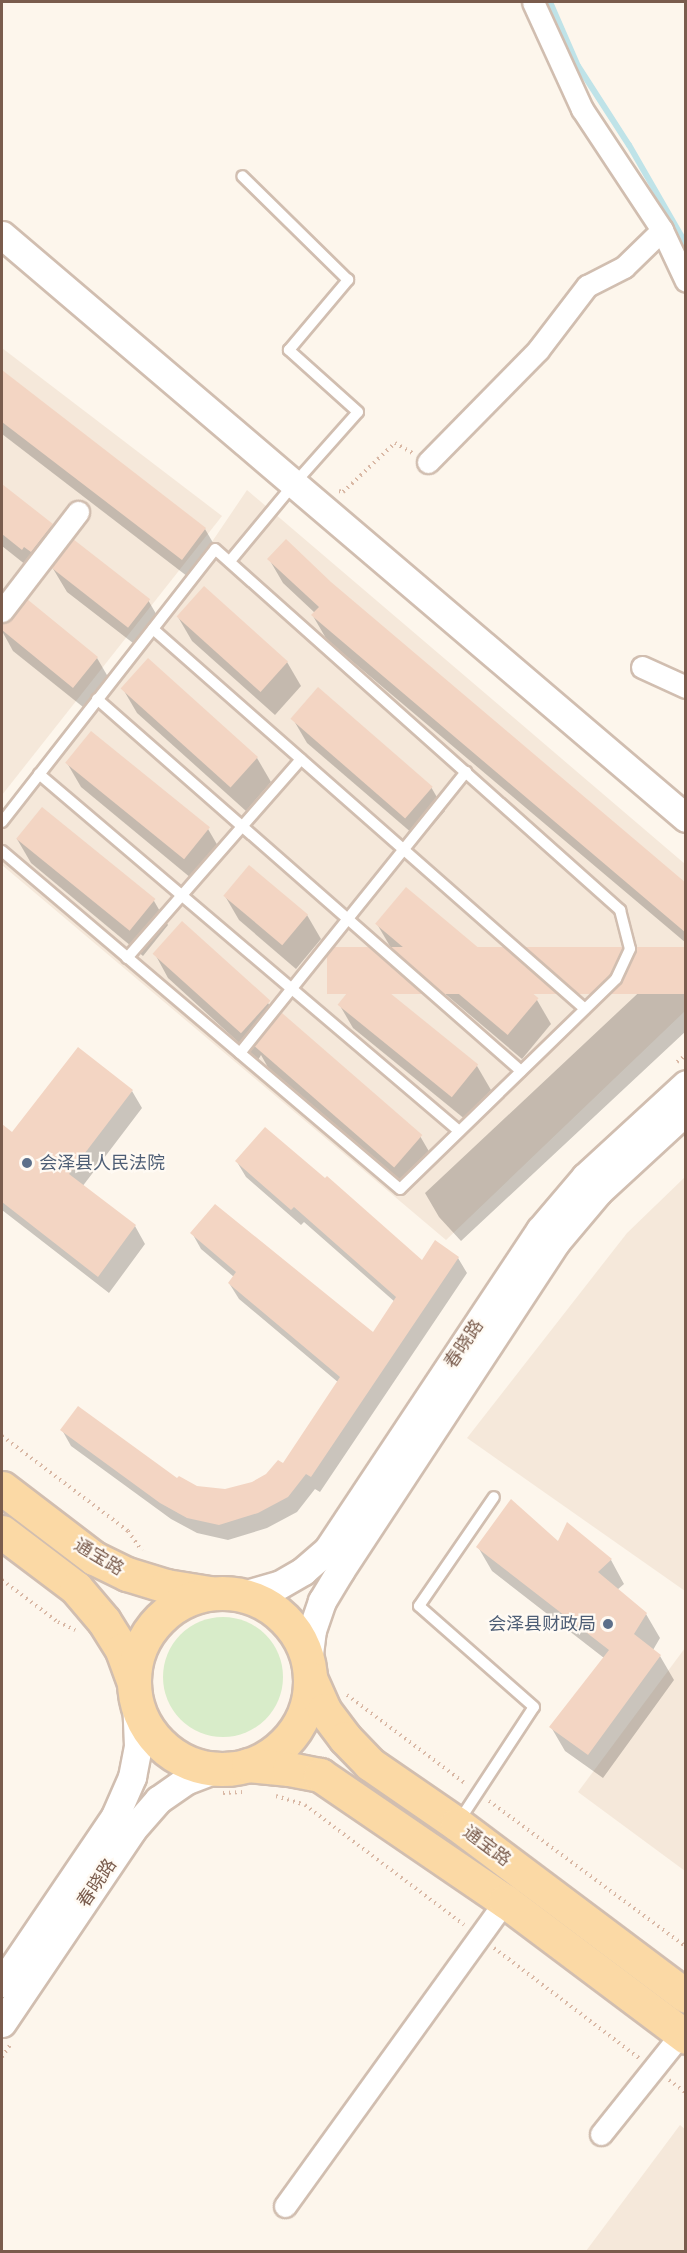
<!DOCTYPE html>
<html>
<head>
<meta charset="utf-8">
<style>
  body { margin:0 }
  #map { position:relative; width:687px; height:2253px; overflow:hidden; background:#fdf6ec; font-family:Quicksand,"Noto Sans SC",sans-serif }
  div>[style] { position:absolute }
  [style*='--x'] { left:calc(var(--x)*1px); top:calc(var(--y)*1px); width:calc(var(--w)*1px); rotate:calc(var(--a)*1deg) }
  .residential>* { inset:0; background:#f5e8da }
  .green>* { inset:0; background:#d8ecc9 }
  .round { border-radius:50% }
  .shadow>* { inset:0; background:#0003 }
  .stream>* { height:6px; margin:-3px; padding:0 3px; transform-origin:3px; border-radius:3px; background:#bfe3e8 }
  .building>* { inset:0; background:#f3d5c3; transform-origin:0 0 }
  .path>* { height:4px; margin-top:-2px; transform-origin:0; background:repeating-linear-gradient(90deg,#d9b8a5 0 1.5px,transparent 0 6px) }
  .roads { filter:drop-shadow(2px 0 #d1beb0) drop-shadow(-2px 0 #d1beb0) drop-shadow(0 2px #d1beb0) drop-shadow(0 -2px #d1beb0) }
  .service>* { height:10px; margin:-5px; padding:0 5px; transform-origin:5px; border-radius:5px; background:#fff }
  .minor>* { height:21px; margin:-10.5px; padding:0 10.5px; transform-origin:10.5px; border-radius:10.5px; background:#fff }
  .tertiary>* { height:27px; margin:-13.5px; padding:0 13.5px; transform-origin:13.5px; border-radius:13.5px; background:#fff }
  .primary>* { height:33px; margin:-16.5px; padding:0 16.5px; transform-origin:16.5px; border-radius:16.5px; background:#fbd9a5 }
  .primary>.ring { margin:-16.5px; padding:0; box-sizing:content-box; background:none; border:33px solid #fbd9a5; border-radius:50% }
  .dots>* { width:16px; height:16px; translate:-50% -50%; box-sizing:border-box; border:3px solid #fffaf3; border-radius:50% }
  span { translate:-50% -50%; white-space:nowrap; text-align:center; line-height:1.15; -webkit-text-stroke:4.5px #fffaf3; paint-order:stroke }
  .service-label { font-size:18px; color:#4e5e75 }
  .left { translate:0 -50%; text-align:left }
  .right { translate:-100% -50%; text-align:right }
  .street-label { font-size:18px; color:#7a5c4d }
  .frame { position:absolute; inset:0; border:3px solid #7a5c4d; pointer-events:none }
</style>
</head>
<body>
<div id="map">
  <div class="residential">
    <i style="clip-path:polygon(2px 348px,222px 516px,2px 795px)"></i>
    <i style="clip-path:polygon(247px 490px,685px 864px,685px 1011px,446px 1240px,2px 865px,2px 818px,153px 629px)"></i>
    <i style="clip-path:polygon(685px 1177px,685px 1591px,467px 1438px,627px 1233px)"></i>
    <i style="clip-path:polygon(685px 1648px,685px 1871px,578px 1792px)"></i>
    <i style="clip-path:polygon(680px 2125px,686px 2130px,685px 2251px,586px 2251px)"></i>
  </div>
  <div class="green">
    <i class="round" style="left:163px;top:1617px;width:120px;height:120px"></i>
  </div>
  <div class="shadow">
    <i style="clip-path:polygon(2px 372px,205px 529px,219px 553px,196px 583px,2px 434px)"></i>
    <i style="clip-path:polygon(2px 486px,51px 525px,66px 551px,148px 600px,162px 624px,142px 650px,67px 592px,52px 567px,45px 575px,38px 570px,36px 573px,2px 546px)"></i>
    <i style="clip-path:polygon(269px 559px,330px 583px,686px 885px,686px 943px,327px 640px,313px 616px,315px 613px,283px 583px)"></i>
    <i style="clip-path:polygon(178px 617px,287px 662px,301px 686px,275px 715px,192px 641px)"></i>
    <i style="clip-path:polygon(13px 620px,97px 658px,111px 682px,88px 711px,13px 651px,2px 631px,2px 627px)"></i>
    <i style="clip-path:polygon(148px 660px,257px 758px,271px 782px,246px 811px,137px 713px,123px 689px)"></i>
    <i style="clip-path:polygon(293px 719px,431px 787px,445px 811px,420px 840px,307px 743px)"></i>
    <i style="clip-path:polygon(67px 763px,208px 829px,222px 853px,197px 883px,81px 787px)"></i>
    <i style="clip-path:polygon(42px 809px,154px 901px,168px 925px,143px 956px,31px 863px,17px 839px)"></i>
    <i style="clip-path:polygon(406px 889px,537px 1000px,551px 1024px,522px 1059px,391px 948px,377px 924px)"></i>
    <i style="clip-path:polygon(225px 896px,307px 915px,321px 939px,296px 969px,239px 920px)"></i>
    <i style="clip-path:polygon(686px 945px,686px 1031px,461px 1241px,439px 1217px,425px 1193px,682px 952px,681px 950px)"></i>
    <i style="clip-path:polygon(155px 954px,268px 1003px,278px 1021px,420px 1136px,434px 1160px,407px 1191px,270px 1071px,261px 1055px,258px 1060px,168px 978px)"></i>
    <i style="clip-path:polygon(339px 1004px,477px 1066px,491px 1090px,466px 1120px,353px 1028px)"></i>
    <i style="clip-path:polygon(132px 1091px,142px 1108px,82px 1187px,135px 1226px,145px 1244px,109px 1293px,2px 1210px,2px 1126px,13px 1134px)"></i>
    <i style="clip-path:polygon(237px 1162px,422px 1262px,458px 1258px,467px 1273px,320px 1492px,315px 1489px,297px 1512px,267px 1528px,228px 1540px,197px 1533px,171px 1519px,71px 1446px,62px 1430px,178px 1481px,197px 1487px,225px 1491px,252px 1484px,283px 1465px,339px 1383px,239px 1299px,229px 1283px,234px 1277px,201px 1249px,192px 1233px,373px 1334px,395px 1302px,304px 1222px,301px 1225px,246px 1177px)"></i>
    <i style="clip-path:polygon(559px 1544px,611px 1560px,624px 1584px,617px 1590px,646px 1614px,660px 1638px,653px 1650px,660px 1656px,674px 1680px,603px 1778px,565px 1751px,551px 1727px,604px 1658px,492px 1571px,478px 1547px)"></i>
  </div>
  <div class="stream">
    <i style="--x:550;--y:2;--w:70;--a:66.4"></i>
    <i style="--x:578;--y:66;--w:94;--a:57.2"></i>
    <i style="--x:629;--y:145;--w:114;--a:60.1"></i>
  </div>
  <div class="building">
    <i style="clip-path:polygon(2px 370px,206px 528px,182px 560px,2px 422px)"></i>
    <i style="clip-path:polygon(2px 484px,53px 524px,31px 552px,24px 547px,22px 550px,2px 534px)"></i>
    <i style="left:73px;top:539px;width:98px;height:36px;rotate:38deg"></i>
    <i style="clip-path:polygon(286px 539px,331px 582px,686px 883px,686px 933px,311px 615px,319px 607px,267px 559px)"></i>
    <i style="left:204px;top:586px;width:113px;height:41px;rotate:42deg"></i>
    <i style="clip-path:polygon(27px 599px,98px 657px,73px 688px,2px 630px,2px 624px,12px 619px)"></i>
    <i style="left:148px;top:658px;width:148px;height:41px;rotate:42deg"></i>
    <i style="left:318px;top:687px;width:152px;height:42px;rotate:41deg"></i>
    <i style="left:91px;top:731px;width:153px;height:41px;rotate:39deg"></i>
    <i style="left:42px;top:807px;width:146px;height:41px;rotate:39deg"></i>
    <i style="left:249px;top:865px;width:77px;height:40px;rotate:40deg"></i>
    <i style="left:406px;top:887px;width:173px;height:48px;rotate:40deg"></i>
    <i style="left:182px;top:921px;width:119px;height:44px;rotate:42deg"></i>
    <i style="left:686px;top:947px;width:47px;height:359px;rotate:90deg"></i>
    <i style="left:364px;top:972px;width:147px;height:42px;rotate:39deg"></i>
    <i style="left:282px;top:1013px;width:186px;height:43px;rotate:41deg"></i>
    <i style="clip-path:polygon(78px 1047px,133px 1090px,69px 1174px,136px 1225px,98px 1277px,2px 1202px,2px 1124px,12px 1132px)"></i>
    <i style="clip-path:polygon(265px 1127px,325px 1178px,327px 1176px,422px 1260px,435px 1240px,459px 1257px,311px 1477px,306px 1474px,288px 1497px,258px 1513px,219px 1525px,187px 1518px,160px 1503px,60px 1430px,78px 1406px,177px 1478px,179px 1476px,197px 1486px,225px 1489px,252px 1482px,266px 1474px,278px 1460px,283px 1463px,340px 1377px,228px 1283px,236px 1272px,190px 1233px,215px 1204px,373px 1332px,396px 1297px,294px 1207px,291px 1210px,235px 1161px)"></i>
    <i style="clip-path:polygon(511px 1499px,558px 1541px,567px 1522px,612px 1559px,598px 1572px,647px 1613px,634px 1634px,661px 1655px,588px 1755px,549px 1727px,609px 1650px,476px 1547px)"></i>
  </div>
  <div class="path">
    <i style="--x:339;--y:491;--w:4;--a:14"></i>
    <i style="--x:343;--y:492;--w:71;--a:-43.3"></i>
    <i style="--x:395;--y:443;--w:20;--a:30"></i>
    <i style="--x:677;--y:1062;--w:11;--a:-38"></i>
    <i style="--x:2;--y:1436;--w:158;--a:37"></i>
    <i style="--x:128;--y:1531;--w:24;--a:55"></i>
    <i style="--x:2;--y:1580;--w:70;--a:36.9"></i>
    <i style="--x:58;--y:1622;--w:19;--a:25"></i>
    <i style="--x:347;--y:1695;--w:149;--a:36.8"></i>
    <i style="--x:223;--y:1793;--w:19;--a:-3"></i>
    <i style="--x:276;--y:1796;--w:30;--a:17"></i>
    <i style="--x:305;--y:1805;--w:199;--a:37"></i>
    <i style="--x:489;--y:1801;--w:245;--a:36.5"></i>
    <i style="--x:494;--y:1948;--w:182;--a:37.2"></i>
    <i style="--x:2;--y:2057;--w:14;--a:-56"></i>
    <i style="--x:669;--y:2080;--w:21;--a:37"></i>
  </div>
  <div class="roads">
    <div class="service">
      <i style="--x:230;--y:561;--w:100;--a:-50.3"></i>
      <i style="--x:294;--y:484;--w:96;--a:-48.4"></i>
      <i style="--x:358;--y:412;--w:93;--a:-138.1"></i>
      <i style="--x:289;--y:350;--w:92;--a:-49.9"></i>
      <i style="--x:348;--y:280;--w:148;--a:-135.5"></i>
      <i style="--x:153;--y:629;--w:575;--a:41.34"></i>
      <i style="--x:97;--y:699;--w:564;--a:41.26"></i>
      <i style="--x:39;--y:774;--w:551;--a:40.36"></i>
      <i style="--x:2;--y:822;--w:346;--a:-52"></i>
      <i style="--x:215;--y:549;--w:543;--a:41.71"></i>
      <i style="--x:620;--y:910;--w:40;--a:75.6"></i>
      <i style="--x:630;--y:949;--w:33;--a:115"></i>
      <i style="--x:616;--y:979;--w:301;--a:135.8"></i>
      <i style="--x:400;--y:1189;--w:522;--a:-139.66"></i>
      <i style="--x:127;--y:958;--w:264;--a:-48.8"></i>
      <i style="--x:240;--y:1053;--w:361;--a:-51.2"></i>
      <i style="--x:459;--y:1821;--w:136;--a:-56.7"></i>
      <i style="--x:534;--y:1707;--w:153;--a:-138.7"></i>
      <i style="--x:419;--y:1606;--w:132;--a:-55.5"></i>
    </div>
    <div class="minor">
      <i style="--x:533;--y:2;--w:118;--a:65.4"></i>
      <i style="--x:582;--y:109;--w:145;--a:56.5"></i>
      <i style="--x:662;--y:230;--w:56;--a:64.8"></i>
      <i style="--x:428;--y:462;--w:157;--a:-45.5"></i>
      <i style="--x:538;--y:350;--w:81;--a:-52.6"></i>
      <i style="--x:587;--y:286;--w:42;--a:-27.2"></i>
      <i style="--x:624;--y:267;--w:53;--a:-44.2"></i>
      <i style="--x:2;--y:611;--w:125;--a:-52.5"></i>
      <i style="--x:642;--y:667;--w:48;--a:24.4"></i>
      <i style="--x:601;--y:2134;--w:128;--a:-51.3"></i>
      <i style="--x:285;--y:2206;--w:376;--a:-54.2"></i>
    </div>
    <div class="tertiary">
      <i style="--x:2;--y:235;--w:899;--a:40.44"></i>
      <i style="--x:243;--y:1595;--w:37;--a:-16"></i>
      <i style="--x:279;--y:1585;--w:28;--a:-30"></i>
      <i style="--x:303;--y:1571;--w:33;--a:-41"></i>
      <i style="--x:328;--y:1549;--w:383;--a:-56.4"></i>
      <i style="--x:540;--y:1230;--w:70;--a:-49.7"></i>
      <i style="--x:585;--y:1177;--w:137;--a:-42.6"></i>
      <i style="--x:308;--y:1662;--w:32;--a:-83"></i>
      <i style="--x:312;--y:1630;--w:31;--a:-71"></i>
      <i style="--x:322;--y:1601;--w:35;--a:-59"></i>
      <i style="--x:340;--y:1571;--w:394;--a:-56.7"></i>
      <i style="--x:556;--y:1242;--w:67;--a:-49.9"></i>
      <i style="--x:599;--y:1191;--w:118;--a:-42.6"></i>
      <i style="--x:2;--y:1983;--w:202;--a:-55.9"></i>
      <i style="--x:115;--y:1816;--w:43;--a:-66.4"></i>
      <i style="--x:132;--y:1777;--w:32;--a:-79"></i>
      <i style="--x:138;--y:1746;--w:47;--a:-92.4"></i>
      <i style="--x:2;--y:2023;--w:233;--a:-56"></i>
      <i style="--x:132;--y:1830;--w:40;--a:-49"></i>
      <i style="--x:158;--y:1800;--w:33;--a:-35"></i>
      <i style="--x:185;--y:1781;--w:33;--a:-21"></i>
    </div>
    <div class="primary">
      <i style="--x:2;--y:1488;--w:116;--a:37.3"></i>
      <i style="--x:94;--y:1558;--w:37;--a:26"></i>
      <i style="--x:127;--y:1574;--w:41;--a:17.1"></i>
      <i style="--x:166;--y:1586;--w:44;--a:9.2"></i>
      <i style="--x:2;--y:1532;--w:93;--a:37.1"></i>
      <i style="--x:76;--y:1588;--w:43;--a:49.7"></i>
      <i style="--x:104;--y:1621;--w:34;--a:58"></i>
      <i style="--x:122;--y:1650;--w:35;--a:70"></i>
      <i class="ring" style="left:134px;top:1593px;width:143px;height:143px"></i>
      <i style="--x:310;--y:1678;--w:35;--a:66"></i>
      <i style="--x:324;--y:1710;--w:35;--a:53"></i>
      <i style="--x:345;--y:1738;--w:36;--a:46"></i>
      <i style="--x:370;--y:1764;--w:106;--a:34.6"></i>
      <i style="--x:457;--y:1824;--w:286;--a:36.9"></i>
      <i style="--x:248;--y:1765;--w:41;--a:5.6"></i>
      <i style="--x:289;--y:1769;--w:32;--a:11"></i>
      <i style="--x:320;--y:1775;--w:224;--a:34.3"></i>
      <i style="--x:505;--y:1901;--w:226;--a:36.9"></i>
    </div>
  </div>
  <div class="dots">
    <i style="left:27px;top:1163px;background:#5c6f8a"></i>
    <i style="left:608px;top:1624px;background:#5c6f8a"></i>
  </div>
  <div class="service-label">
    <span class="left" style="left:39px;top:1163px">会泽县人民法院</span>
    <span class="right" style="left:596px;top:1624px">会泽县财政局</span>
  </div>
  <div class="street-label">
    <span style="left:464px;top:1344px;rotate:-56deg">春晓路</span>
    <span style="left:99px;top:1557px;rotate:31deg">通宝路</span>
    <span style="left:487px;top:1846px;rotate:37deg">通宝路</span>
    <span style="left:97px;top:1883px;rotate:-56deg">春晓路</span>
  </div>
  <div class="frame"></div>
</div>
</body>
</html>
